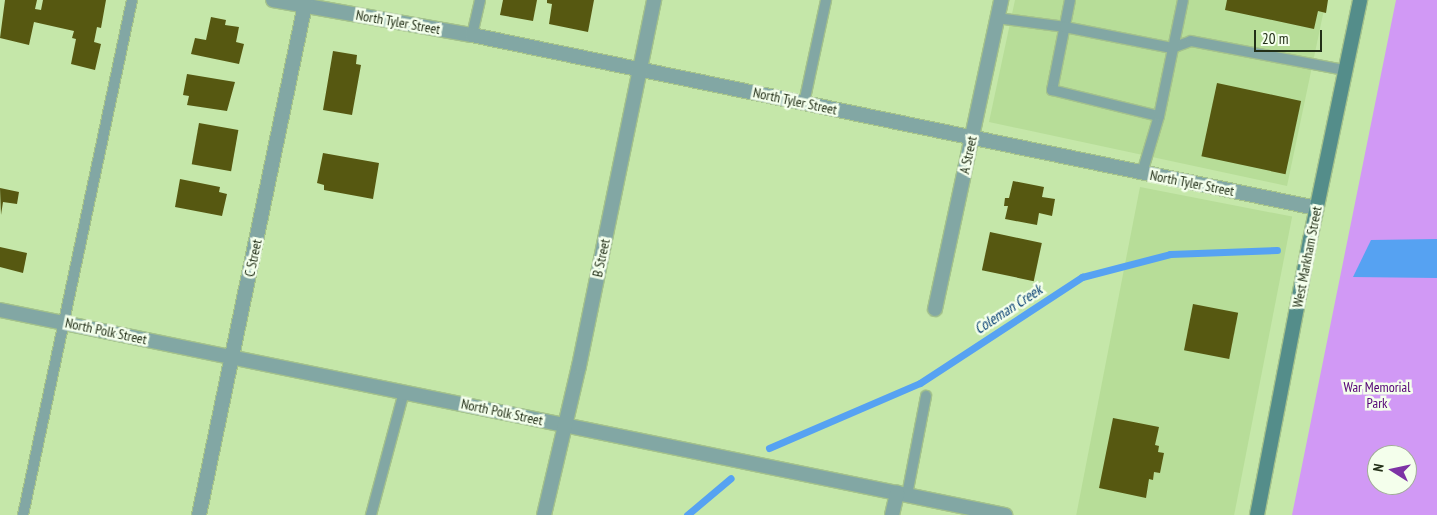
<!DOCTYPE html>
<html>
<head>
<meta charset="utf-8">
<style>
  body { margin:0 }
  #map { position:relative; width:1437px; height:515px; overflow:hidden; background:#c5e7a9; font-family:"PT Sans Narrow",sans-serif }
  div>[style] { position:absolute }
  [style*='--x'] { left:calc(var(--x)*1px); top:calc(var(--y)*1px); width:calc(var(--w)*1px); rotate:calc(var(--a)*1deg) }
  .built>* { inset:0; background:#b7dd98; transform-origin:0 0 }
  .green>* { inset:0; background:#d199f5 }
  .water>* { inset:0; background:#56a2f2 }
  .stream>* { height:7px; margin:-3.5px; padding:0 3.5px; transform-origin:3.5px; border-radius:3.5px; background:#56a2f2 }
  .building>* { inset:0; background:#565811; transform-origin:0 0 }
  .roads { filter:drop-shadow(1px 0 #a4c28c) drop-shadow(-1px 0 #a4c28c) drop-shadow(0 1px #a4c28c) drop-shadow(0 -1px #a4c28c) }
  .service>* { height:10px; margin:-5px; padding:0 5px; transform-origin:5px; border-radius:5px; background:#82a7a4 }
  .minor>* { height:14px; margin:-7px; padding:0 7px; transform-origin:7px; border-radius:7px; background:#82a7a4 }
  .secondary>* { height:14px; margin:-7px; padding:0 7px; transform-origin:7px; border-radius:7px; background:#548d8a }
  span { translate:-50% -50%; white-space:nowrap; text-align:center; line-height:1.15; -webkit-text-stroke:5px #f4ffec; paint-order:stroke }
  .street-label { font-size:14px; color:#222f17 }
  .park-label { font-size:14px; color:#520074 }
  .water-label { font-size:15px; color:#063f72; font-style:italic }
  .north { position:absolute; left:1367px; top:445px; width:50px; height:50px; box-sizing:border-box; background:#f4ffec; border:1px solid #a0ac97; border-radius:50%; rotate:280deg; font-size:14px; font-weight:700; line-height:20px; text-align:center; color:#222f17 }
  .north::after { content:''; display:block; margin:auto; width:18px; height:22px; background:#7d33a5; clip-path:polygon(50% 0,100% 100%,50% 72%,0 100%) }
  .scale { position:absolute; left:1254px; top:30px; width:68px; height:22px; box-sizing:border-box; border:2px solid #222f17; border-top:0; padding-left:6px; font-size:15px; line-height:18px; white-space:nowrap; color:#222f17; -webkit-text-stroke:4px #f4ffec; paint-order:stroke }
</style>
</head>
<body>
<div id="map">
  <div class="built">
    <i style="clip-path:polygon(1015px 0,1326px 0,1287px 186px,989px 122px)"></i>
    <i style="left:1140px;top:187px;width:155px;height:335px;rotate:11deg"></i>
  </div>
  <div class="green">
    <i style="clip-path:polygon(evenodd,1396px 0,1437px 0,1437px 515px,1292px 515px,1396px 0,1377px 455px,1407px 455px,1407px 485px,1377px 485px,1377px 455px)"></i>
  </div>
  <div class="water">
    <i style="clip-path:polygon(1437px 239px,1437px 278px,1353px 277px,1371px 240px)"></i>
  </div>
  <div class="stream">
    <i style="--x:769;--y:448;--w:164;--a:-23.3"></i>
    <i style="--x:920;--y:383;--w:194;--a:-33.2"></i>
    <i style="--x:1082;--y:277;--w:91;--a:-14.6"></i>
    <i style="--x:1170;--y:254;--w:107;--a:-2.1"></i>
    <i style="--x:687;--y:515;--w:57;--a:-40.1"></i>
  </div>
  <div class="building">
    <i style="clip-path:polygon(5px 0,37px 0,35px 9px,41px 10px,43px 0,106px 0,101px 28px,97px 27px,94px 42px,101px 44px,95px 70px,71px 64px,76px 39px,72px 38px,74px 31px,34px 22px,29px 45px,0 38px)"></i>
    <i style="clip-path:polygon(503px 0,537px 0,533px 21px,500px 15px)"></i>
    <i style="clip-path:polygon(547px 0,594px 0,588px 32px,549px 24px,552px 4px,547px 3px)"></i>
    <i style="clip-path:polygon(1227px 0,1328px 0,1326px 13px,1318px 11px,1314px 29px,1225px 10px)"></i>
    <i style="clip-path:polygon(211px 17px,226px 20px,225px 25px,239px 27px,236px 42px,244px 44px,239px 64px,191px 54px,195px 38px,206px 40px)"></i>
    <i style="clip-path:polygon(333px 51px,357px 55px,356px 64px,361px 65px,352px 115px,323px 110px)"></i>
    <i style="clip-path:polygon(187px 74px,235px 82px,227px 111px,187px 105px,189px 96px,183px 95px)"></i>
    <i style="left:1217px;top:83px;width:86px;height:75px;rotate:12deg"></i>
    <i style="left:199px;top:123px;width:40px;height:42px;rotate:10deg"></i>
    <i style="clip-path:polygon(323px 153px,379px 163px,373px 199px,324px 190px,324px 185px,317px 183px)"></i>
    <i style="clip-path:polygon(180px 179px,220px 187px,219px 192px,227px 194px,222px 216px,175px 207px)"></i>
    <i style="clip-path:polygon(1013px 181px,1044px 187px,1042px 197px,1055px 199px,1052px 216px,1039px 213px,1037px 225px,1005px 219px,1008px 206px,1004px 206px,1005px 198px,1009px 198px)"></i>
    <i style="clip-path:polygon(0 188px,19px 192px,17px 204px,3px 202px,1px 215px)"></i>
    <i style="left:990px;top:232px;width:53px;height:39px;rotate:12deg"></i>
    <i style="clip-path:polygon(0 247px,27px 253px,23px 273px,0 267px)"></i>
    <i style="left:1193px;top:304px;width:46px;height:47px;rotate:11deg"></i>
    <i style="clip-path:polygon(1113px 418px,1159px 427px,1155px 445px,1159px 446px,1158px 452px,1164px 453px,1160px 473px,1154px 472px,1153px 480px,1149px 479px,1146px 498px,1099px 488px)"></i>
  </div>
  <div class="roads">
    <div class="service">
      <i style="--x:1070;--y:0;--w:92;--a:101.3"></i>
      <i style="--x:1052;--y:90;--w:110;--a:13.7"></i>
      <i style="--x:997;--y:18;--w:69;--a:7.5"></i>
      <i style="--x:1065;--y:27;--w:109;--a:11.1"></i>
      <i style="--x:1172;--y:48;--w:20;--a:-20"></i>
      <i style="--x:1191;--y:41;--w:157;--a:10.7"></i>
      <i style="--x:472;--y:35;--w:36;--a:-77"></i>
      <i style="--x:804;--y:103;--w:105;--a:-77.9"></i>
      <i style="--x:1142;--y:173;--w:59;--a:-73.4"></i>
      <i style="--x:1159;--y:116;--w:118;--a:-78.3"></i>
      <i style="--x:907;--y:495;--w:101;--a:-79.1"></i>
      <i style="--x:23;--y:515;--w:526;--a:-78.05"></i>
      <i style="--x:371;--y:515;--w:127;--a:-75"></i>
    </div>
    <div class="minor">
      <i style="--x:273;--y:0;--w:202;--a:10"></i>
      <i style="--x:472;--y:35;--w:862;--a:11.58"></i>
      <i style="--x:935;--y:309;--w:316;--a:-77.9"></i>
      <i style="--x:0;--y:310;--w:1026;--a:11.53"></i>
      <i style="--x:199;--y:515;--w:526;--a:-78.26"></i>
      <i style="--x:544;--y:515;--w:153;--a:-76.8"></i>
      <i style="--x:579;--y:366;--w:374;--a:-78.4"></i>
      <i style="--x:892;--y:515;--w:23;--a:-77"></i>
    </div>
    <div class="secondary">
      <i style="--x:1257;--y:515;--w:280;--a:-79.1"></i>
      <i style="--x:1310;--y:240;--w:245;--a:-78.2"></i>
    </div>
  </div>
  <div class="street-label">
    <span style="left:398px;top:22px;rotate:10deg">North Tyler Street</span>
    <span style="left:795px;top:101px;rotate:12deg">North Tyler Street</span>
    <span style="left:968px;top:155px;rotate:-78deg">A Street</span>
    <span style="left:1192px;top:183px;rotate:11deg">North Tyler Street</span>
    <span style="left:1307px;top:257px;rotate:-79deg">West Markham Street</span>
    <span style="left:253px;top:258px;rotate:-78deg">C Street</span>
    <span style="left:601px;top:258px;rotate:-78deg">B Street</span>
    <span style="left:106px;top:331px;rotate:12deg">North Polk Street</span>
    <span style="left:502px;top:412px;rotate:12deg">North Polk Street</span>
  </div>
  <div class="park-label">
    <span style="left:1377px;top:395px">War Memorial<br>Park</span>
  </div>
  <div class="water-label">
    <span style="left:1008px;top:309px;rotate:-33deg">Coleman Creek</span>
  </div>
  <div class="north">N</div>
  <div class="scale">20 m</div>
</div>
</body>
</html>
